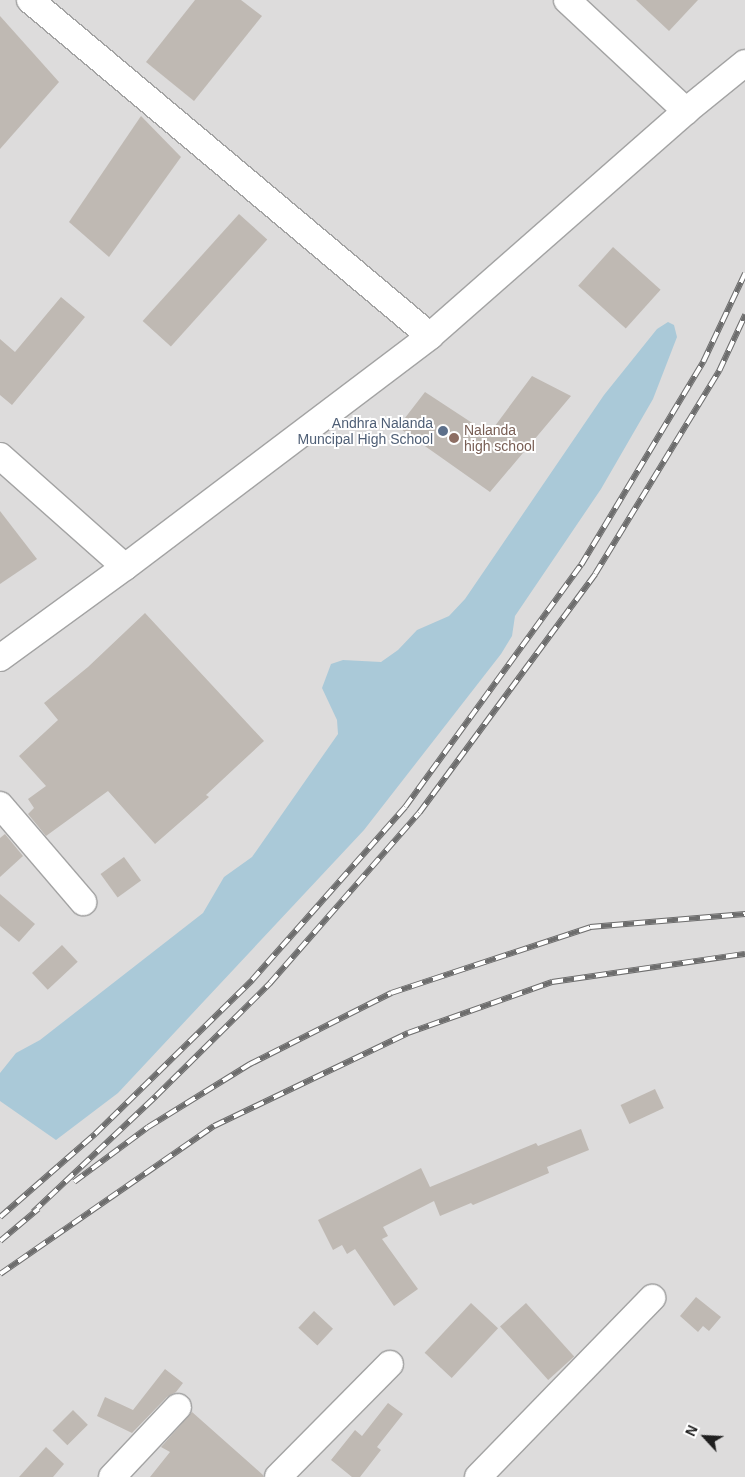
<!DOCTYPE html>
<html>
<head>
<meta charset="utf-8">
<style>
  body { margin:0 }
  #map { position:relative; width:745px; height:1477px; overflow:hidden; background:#efede6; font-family:Arial,sans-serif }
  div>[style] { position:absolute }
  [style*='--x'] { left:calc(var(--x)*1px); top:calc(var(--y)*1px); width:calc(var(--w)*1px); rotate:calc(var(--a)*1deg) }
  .residential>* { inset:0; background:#dddcdc; transform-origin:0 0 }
  .water>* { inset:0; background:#aac9d8 }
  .building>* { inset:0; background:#bfb9b3; transform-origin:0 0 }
  .roads { filter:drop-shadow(1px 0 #a3a3a3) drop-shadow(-1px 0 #a3a3a3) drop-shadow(0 1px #a3a3a3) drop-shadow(0 -1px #a3a3a3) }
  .minor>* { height:26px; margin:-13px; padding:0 13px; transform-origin:13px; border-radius:13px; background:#fff }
  .rail>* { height:5.5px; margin-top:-2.75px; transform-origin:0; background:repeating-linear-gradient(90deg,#fff 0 11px,#6d6d6d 0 22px); box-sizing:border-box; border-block:1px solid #6d6d6d }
  .dots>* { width:14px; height:14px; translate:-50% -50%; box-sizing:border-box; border:2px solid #fff; border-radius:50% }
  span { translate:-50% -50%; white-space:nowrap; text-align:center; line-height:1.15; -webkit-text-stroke:4px #fff; paint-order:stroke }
  .service-label { font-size:14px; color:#4e5e75 }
  .right { translate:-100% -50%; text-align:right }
  .education-label { font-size:14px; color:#785e54 }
  .left { translate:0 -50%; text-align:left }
  .north { position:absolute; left:680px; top:1412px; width:50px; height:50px; -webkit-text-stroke:4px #fff; paint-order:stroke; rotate:295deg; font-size:14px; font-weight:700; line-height:20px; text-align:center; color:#1f1f1f }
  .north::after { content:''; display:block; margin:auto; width:18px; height:22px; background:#1f1f1f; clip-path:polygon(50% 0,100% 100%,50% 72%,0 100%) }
</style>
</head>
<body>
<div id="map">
  <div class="residential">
    <i style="left:0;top:0;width:745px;height:1477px"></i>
  </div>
  <div class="water">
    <i style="clip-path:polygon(668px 322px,674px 325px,677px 337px,653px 399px,601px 489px,515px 616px,512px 636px,501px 654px,364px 830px,118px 1093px,56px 1140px,0 1101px,0 1073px,16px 1053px,40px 1040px,203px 913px,224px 877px,252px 857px,338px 734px,337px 720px,322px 688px,331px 664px,343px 660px,381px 662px,398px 650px,417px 630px,449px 616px,465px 599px,604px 395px,657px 329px)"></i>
  </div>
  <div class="building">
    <i style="clip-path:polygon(195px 0,241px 0,262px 16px,194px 101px,146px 62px)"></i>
    <i style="clip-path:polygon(636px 0,698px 0,669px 31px)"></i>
    <i style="clip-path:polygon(0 16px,59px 82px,0 149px)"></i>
    <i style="clip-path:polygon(141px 116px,181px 157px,109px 257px,69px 222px)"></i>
    <i style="left:239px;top:214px;width:38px;height:144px;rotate:42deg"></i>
    <i style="left:613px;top:247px;width:64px;height:52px;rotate:42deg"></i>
    <i style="clip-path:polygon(61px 297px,85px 317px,12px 405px,0 395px,0 339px,15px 352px)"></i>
    <i style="clip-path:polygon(532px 376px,571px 396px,490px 492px,398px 427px,425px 392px,489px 434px)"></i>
    <i style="clip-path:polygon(0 511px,37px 559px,0 584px)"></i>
    <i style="clip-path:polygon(145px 613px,264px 741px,206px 795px,209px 797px,155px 844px,108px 791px,46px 836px,28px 814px,34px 808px,28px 799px,46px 786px,19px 756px,58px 720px,44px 703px,88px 667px)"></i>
    <i style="clip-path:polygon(5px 834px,23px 856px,0 877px,0 838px)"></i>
    <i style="left:124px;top:857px;width:29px;height:29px;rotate:54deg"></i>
    <i style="clip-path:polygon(0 894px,35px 924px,19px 942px,0 926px)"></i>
    <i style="left:62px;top:945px;width:23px;height:41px;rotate:47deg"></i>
    <i style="left:655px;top:1089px;width:21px;height:38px;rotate:65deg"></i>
    <i style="clip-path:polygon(581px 1129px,589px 1150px,547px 1167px,549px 1173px,473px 1205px,471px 1203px,440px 1216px,434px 1201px,383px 1227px,388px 1236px,382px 1239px,418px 1289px,394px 1306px,355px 1249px,347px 1254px,342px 1245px,333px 1250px,318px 1220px,421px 1168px,430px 1187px,536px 1143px,538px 1146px)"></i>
    <i style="clip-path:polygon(696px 1297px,721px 1317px,709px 1331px,703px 1326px,698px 1332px,680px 1316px)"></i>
    <i style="left:471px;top:1303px;width:37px;height:68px;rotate:43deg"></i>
    <i style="left:526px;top:1303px;width:72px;height:35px;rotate:48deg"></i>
    <i style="left:314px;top:1311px;width:26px;height:23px;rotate:43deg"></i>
    <i style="clip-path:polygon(165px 1369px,183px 1383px,176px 1392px,167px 1397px,132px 1433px,97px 1416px,105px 1397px,133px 1410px)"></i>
    <i style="clip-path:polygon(388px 1403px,403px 1414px,377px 1447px,381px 1450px,360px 1477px,352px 1477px,331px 1460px,355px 1430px,362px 1436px)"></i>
    <i style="left:73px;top:1410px;width:21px;height:29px;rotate:45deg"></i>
    <i style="clip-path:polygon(192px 1412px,263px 1475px,263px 1477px,150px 1477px,170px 1452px,161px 1447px)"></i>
    <i style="clip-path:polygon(46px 1447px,64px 1464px,53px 1477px,19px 1477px)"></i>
  </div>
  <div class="roads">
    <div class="minor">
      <i style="--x:30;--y:0;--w:522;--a:40.03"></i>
      <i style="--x:567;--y:0;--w:163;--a:43"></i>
      <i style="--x:0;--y:456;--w:167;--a:41.6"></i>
      <i style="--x:0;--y:658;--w:155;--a:-36.1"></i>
      <i style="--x:125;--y:567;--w:383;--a:-37.1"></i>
      <i style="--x:430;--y:336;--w:341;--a:-41.3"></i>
      <i style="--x:686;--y:111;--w:76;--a:-39.1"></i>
      <i style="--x:0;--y:805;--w:128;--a:49.4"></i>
      <i style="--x:112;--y:1477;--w:96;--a:-46.7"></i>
      <i style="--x:278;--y:1477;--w:159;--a:-45.3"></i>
      <i style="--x:478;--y:1477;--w:250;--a:-45.8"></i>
    </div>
  </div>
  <div class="rail">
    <i style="--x:74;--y:1182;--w:92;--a:-36.6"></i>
    <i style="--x:148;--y:1127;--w:120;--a:-31.7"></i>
    <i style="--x:250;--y:1064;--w:158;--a:-26.7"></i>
    <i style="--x:391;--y:993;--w:210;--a:-18.3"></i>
    <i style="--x:590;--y:927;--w:156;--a:-4.8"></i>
    <i style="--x:33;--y:1212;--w:169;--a:-43.3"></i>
    <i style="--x:156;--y:1096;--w:161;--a:-44.7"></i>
    <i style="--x:270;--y:983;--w:226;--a:-48.8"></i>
    <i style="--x:419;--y:813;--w:297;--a:-53.6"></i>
    <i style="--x:595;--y:574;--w:238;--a:-58.6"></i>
    <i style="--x:719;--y:371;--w:62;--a:-65.1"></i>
    <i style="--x:0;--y:1217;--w:126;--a:-41.1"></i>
    <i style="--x:95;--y:1134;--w:220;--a:-44.4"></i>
    <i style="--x:252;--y:980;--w:231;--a:-48.5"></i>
    <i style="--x:405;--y:807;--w:299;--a:-54"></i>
    <i style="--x:581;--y:565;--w:237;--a:-59"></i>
    <i style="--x:703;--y:362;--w:98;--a:-64.7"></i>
    <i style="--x:0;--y:1241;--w:50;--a:-40.1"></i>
    <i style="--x:0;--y:1274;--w:260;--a:-34.7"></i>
    <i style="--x:214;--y:1126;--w:215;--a:-25.6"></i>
    <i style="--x:408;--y:1033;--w:153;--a:-19.5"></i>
    <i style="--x:552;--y:982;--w:195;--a:-8.3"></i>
  </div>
  <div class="dots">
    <i style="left:443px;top:431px;background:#5c6f8a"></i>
    <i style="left:454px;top:438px;background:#8d6e63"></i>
  </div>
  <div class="service-label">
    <span class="right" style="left:433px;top:431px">Andhra Nalanda<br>Muncipal High School</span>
  </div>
  <div class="education-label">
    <span class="left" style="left:464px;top:438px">Nalanda<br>high school</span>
  </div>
  <div class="north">N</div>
</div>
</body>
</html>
